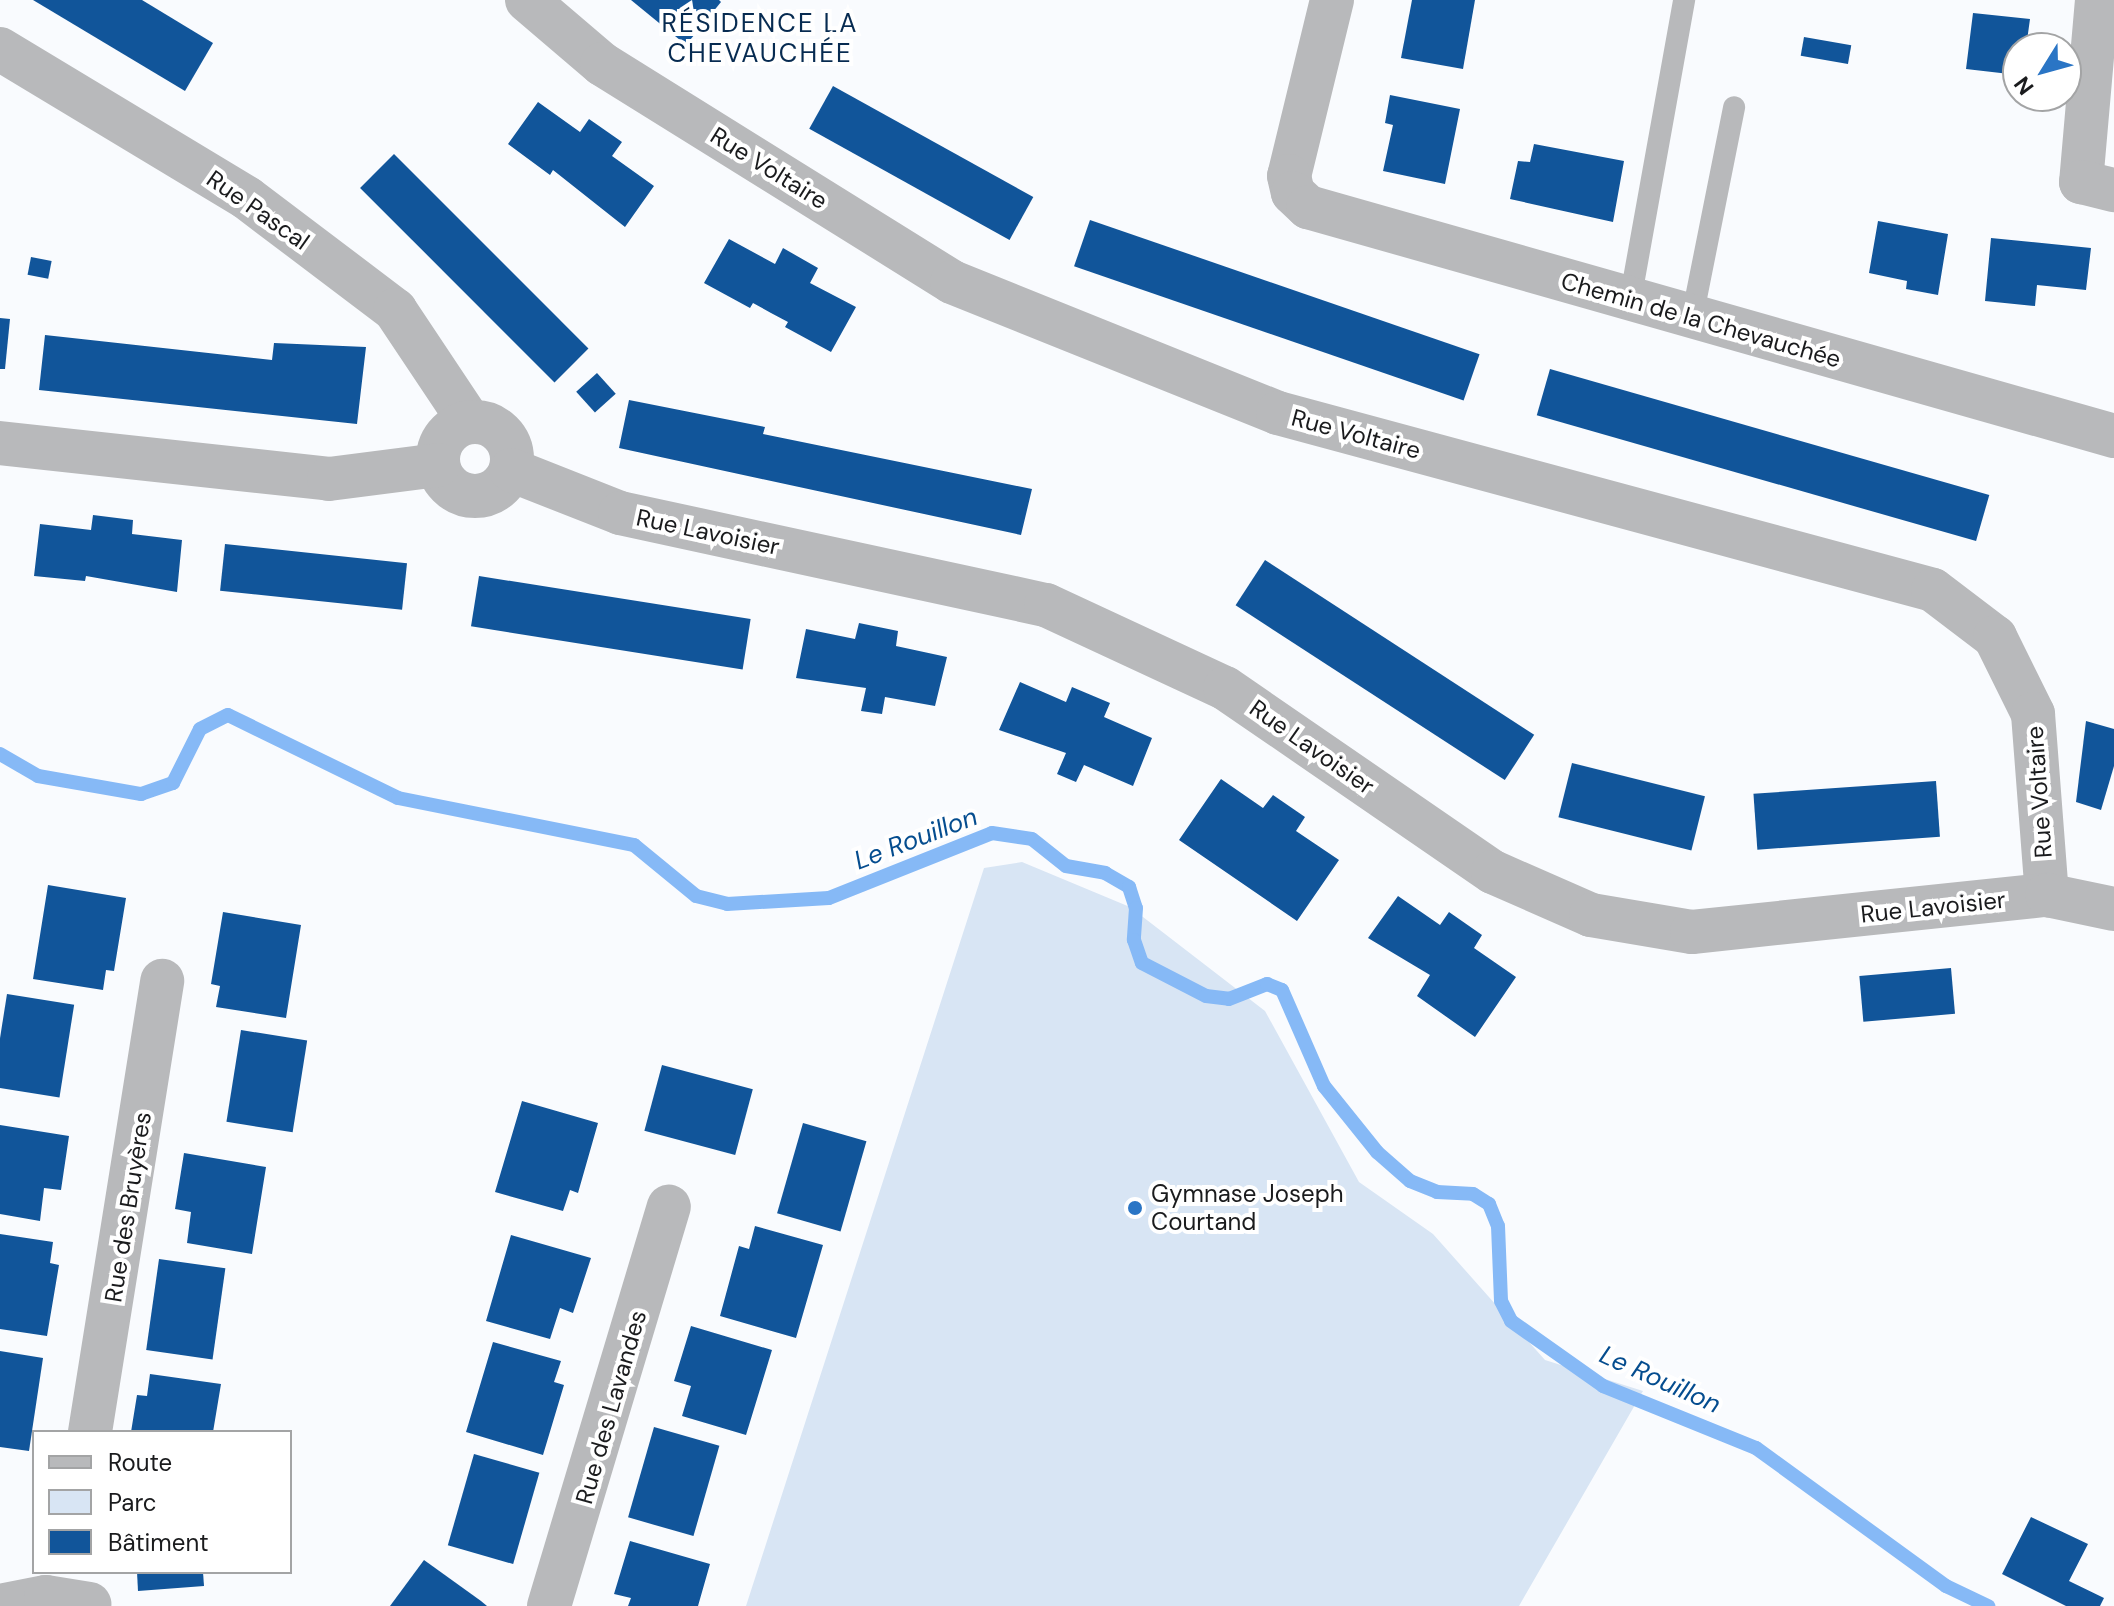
<!DOCTYPE html>
<html>
<head>
<meta charset="utf-8">
<style>
  body { margin:0 }
  #map { position:relative; width:2114px; height:1606px; overflow:hidden; background:#f9fbfe; font-family:"DM Sans",sans-serif }
  div>[style] { position:absolute }
  [style*='--x'] { left:calc(var(--x)*1px); top:calc(var(--y)*1px); width:calc(var(--w)*1px); rotate:calc(var(--a)*1deg) }
  .green>* { inset:0; background:#d8e5f4 }
  .stream>* { height:14px; margin:-7px; padding:0 7px; transform-origin:7px; border-radius:7px; background:#86b9f6 }
  .building>* { inset:0; background:#11559a; transform-origin:0 0 }
  .service>* { height:22px; margin:-11px; padding:0 11px; transform-origin:11px; border-radius:11px; background:#b8b9bb }
  .minor>* { height:44px; margin:-22px; padding:0 22px; transform-origin:22px; border-radius:22px; background:#b8b9bb }
  .minor>.ring { margin:-22px; padding:0; box-sizing:content-box; background:none; border:44px solid #b8b9bb; border-radius:50% }
  .dots>* { width:22px; height:22px; translate:-50% -50%; box-sizing:border-box; border:4px solid #fff; border-radius:50% }
  span { translate:-50% -50%; white-space:nowrap; text-align:center; line-height:1.15; -webkit-text-stroke:8px #fff; paint-order:stroke }
  .street-label { font-size:24px; color:#1a1b1d }
  .poi-label { font-size:24px; color:#1a1b1d }
  .left { translate:0 -50%; text-align:left }
  .neighbourhood-label { font-size:26px; color:#072b51; letter-spacing:2px }
  .water-label { font-size:26px; color:#054d8f; font-style:italic }
  .legend { position:absolute; left:32px; top:1430px; width:260px; height:144px; box-sizing:border-box; background:#fff; border:2px solid #a3a4a5; margin:0; padding:10px 14px; list-style:none; font-size:24px; color:#1a1b1d }
  .legend li { display:flex; align-items:center; gap:16px; height:40px }
  .legend b { width:40px; border:2px solid #a3a4a5 }
  .north { position:absolute; left:2002px; top:32px; width:80px; height:80px; box-sizing:border-box; background:#fff; border:2px solid #a3a4a5; border-radius:50%; rotate:233deg; font-size:22px; font-weight:700; line-height:32px; text-align:center; color:#1a1b1d }
  .north::after { content:''; display:block; margin:auto; width:28px; height:36px; background:#2a75c5; clip-path:polygon(50% 0,100% 100%,50% 72%,0 100%) }
</style>
</head>
<body>
<div id="map">
  <div class="green">
    <i style="clip-path:polygon(1022px 862px,1130px 907px,1265px 1011px,1359px 1182px,1433px 1234px,1545px 1360px,1643px 1391px,1519px 1606px,746px 1606px,984px 868px)"></i>
  </div>
  <div class="stream">
    <i style="--x:0;--y:754;--w:44;--a:30.1"></i>
    <i style="--x:38;--y:776;--w:105;--a:9.9"></i>
    <i style="--x:141;--y:794;--w:34;--a:-19"></i>
    <i style="--x:173;--y:783;--w:60;--a:-63.4"></i>
    <i style="--x:200;--y:729;--w:31;--a:-27"></i>
    <i style="--x:228;--y:715;--w:189;--a:26"></i>
    <i style="--x:398;--y:798;--w:241;--a:11.3"></i>
    <i style="--x:634;--y:845;--w:80;--a:39.4"></i>
    <i style="--x:696;--y:896;--w:32;--a:14"></i>
    <i style="--x:727;--y:904;--w:102;--a:-3.4"></i>
    <i style="--x:829;--y:898;--w:175;--a:-21.7"></i>
    <i style="--x:992;--y:833;--w:40;--a:8.5"></i>
    <i style="--x:1032;--y:839;--w:43;--a:38.5"></i>
    <i style="--x:1066;--y:866;--w:40;--a:10"></i>
    <i style="--x:1105;--y:873;--w:28;--a:30"></i>
    <i style="--x:1129;--y:887;--w:22;--a:72"></i>
    <i style="--x:1136;--y:908;--w:32;--a:94"></i>
    <i style="--x:1134;--y:940;--w:24;--a:71"></i>
    <i style="--x:1142;--y:963;--w:72;--a:27.3"></i>
    <i style="--x:1206;--y:996;--w:23;--a:7"></i>
    <i style="--x:1229;--y:999;--w:41;--a:-21.5"></i>
    <i style="--x:1267;--y:984;--w:16;--a:22"></i>
    <i style="--x:1282;--y:990;--w:105;--a:66.4"></i>
    <i style="--x:1324;--y:1086;--w:85;--a:51.2"></i>
    <i style="--x:1377;--y:1152;--w:44;--a:41.3"></i>
    <i style="--x:1410;--y:1181;--w:29;--a:22"></i>
    <i style="--x:1437;--y:1192;--w:36;--a:3"></i>
    <i style="--x:1473;--y:1194;--w:19;--a:32"></i>
    <i style="--x:1489;--y:1204;--w:24;--a:68"></i>
    <i style="--x:1498;--y:1226;--w:75;--a:87.7"></i>
    <i style="--x:1501;--y:1301;--w:22;--a:63"></i>
    <i style="--x:1511;--y:1321;--w:113;--a:35.2"></i>
    <i style="--x:1603;--y:1386;--w:165;--a:22.1"></i>
    <i style="--x:1756;--y:1448;--w:235;--a:36"></i>
    <i style="--x:1946;--y:1586;--w:47;--a:25.5"></i>
  </div>
  <div class="building">
    <i style="clip-path:polygon(33px 0,142px 0,213px 43px,185px 91px)"></i>
    <i style="clip-path:polygon(631px 0,719px 0,721px 2px,686px 45px)"></i>
    <i style="clip-path:polygon(1412px 0,1475px 0,1463px 69px,1401px 58px)"></i>
    <i style="clip-path:polygon(1973px 13px,2030px 19px,2026px 48px,2018px 48px,2018px 75px,1966px 69px)"></i>
    <i style="left:1804px;top:37px;width:48px;height:19px;rotate:10deg"></i>
    <i style="left:833px;top:86px;width:229px;height:49px;rotate:29deg"></i>
    <i style="clip-path:polygon(1390px 95px,1460px 109px,1445px 184px,1383px 171px,1393px 125px,1385px 123px)"></i>
    <i style="clip-path:polygon(538px 102px,580px 132px,589px 119px,622px 142px,612px 156px,654px 186px,625px 227px,553px 170px,550px 175px,508px 144px)"></i>
    <i style="clip-path:polygon(1534px 144px,1624px 161px,1613px 222px,1510px 199px,1518px 161px,1530px 162px)"></i>
    <i style="left:394px;top:154px;width:275px;height:48px;rotate:45deg"></i>
    <i style="left:1090px;top:220px;width:412px;height:49px;rotate:19deg"></i>
    <i style="clip-path:polygon(1878px 221px,1948px 234px,1938px 295px,1906px 289px,1907px 281px,1869px 273px)"></i>
    <i style="clip-path:polygon(1991px 238px,2091px 248px,2086px 290px,2037px 285px,2035px 306px,1985px 301px)"></i>
    <i style="clip-path:polygon(729px 239px,775px 264px,783px 248px,818px 268px,810px 283px,856px 307px,831px 352px,785px 327px,788px 322px,771px 313px,753px 303px,750px 308px,704px 283px)"></i>
    <i style="left:31px;top:257px;width:21px;height:18px;rotate:11deg"></i>
    <i style="clip-path:polygon(0 318px,10px 319px,5px 369px,0 369px)"></i>
    <i style="clip-path:polygon(45px 335px,272px 360px,274px 343px,366px 347px,357px 424px,39px 390px)"></i>
    <i style="left:1550px;top:369px;width:457px;height:48px;rotate:16deg"></i>
    <i style="left:597px;top:373px;width:28px;height:28px;rotate:48deg"></i>
    <i style="clip-path:polygon(629px 400px,765px 427px,763px 434px,1032px 489px,1021px 535px,619px 448px)"></i>
    <i style="clip-path:polygon(93px 515px,133px 520px,132px 534px,182px 540px,177px 592px,86px 576px,85px 581px,34px 576px,40px 524px,91px 530px)"></i>
    <i style="left:225px;top:544px;width:183px;height:47px;rotate:6deg"></i>
    <i style="left:1265px;top:560px;width:321px;height:54px;rotate:33deg"></i>
    <i style="left:479px;top:576px;width:275px;height:51px;rotate:9deg"></i>
    <i style="clip-path:polygon(859px 623px,898px 631px,896px 646px,947px 657px,935px 706px,885px 697px,882px 714px,861px 711px,866px 688px,796px 678px,806px 629px,855px 639px)"></i>
    <i style="clip-path:polygon(1020px 682px,1066px 702px,1072px 687px,1110px 703px,1104px 717px,1152px 738px,1133px 786px,1084px 765px,1076px 782px,1057px 774px,1066px 753px,999px 730px)"></i>
    <i style="clip-path:polygon(2086px 721px,2114px 729px,2114px 766px,2101px 810px,2076px 802px)"></i>
    <i style="left:1572px;top:763px;width:137px;height:56px;rotate:14deg"></i>
    <i style="clip-path:polygon(1221px 779px,1263px 808px,1273px 795px,1305px 817px,1296px 831px,1339px 860px,1297px 921px,1179px 840px)"></i>
    <i style="left:1936px;top:781px;width:56px;height:183px;rotate:86deg"></i>
    <i style="clip-path:polygon(48px 885px,126px 898px,114px 971px,106px 970px,103px 990px,33px 979px)"></i>
    <i style="clip-path:polygon(1398px 896px,1440px 925px,1449px 912px,1482px 935px,1474px 948px,1516px 977px,1475px 1037px,1417px 996px,1430px 975px,1368px 938px)"></i>
    <i style="clip-path:polygon(223px 912px,301px 925px,286px 1018px,216px 1007px,220px 986px,211px 984px)"></i>
    <i style="left:1951px;top:968px;width:46px;height:92px;rotate:85deg"></i>
    <i style="left:7px;top:994px;width:68px;height:94px;rotate:9deg"></i>
    <i style="left:241px;top:1030px;width:67px;height:93px;rotate:9deg"></i>
    <i style="left:662px;top:1065px;width:94px;height:68px;rotate:15deg"></i>
    <i style="clip-path:polygon(522px 1101px,598px 1123px,578px 1193px,570px 1190px,563px 1211px,495px 1192px)"></i>
    <i style="left:803px;top:1123px;width:66px;height:94px;rotate:16deg"></i>
    <i style="clip-path:polygon(0 1125px,69px 1136px,61px 1190px,44px 1188px,40px 1221px,0 1214px)"></i>
    <i style="clip-path:polygon(184px 1153px,266px 1167px,252px 1254px,187px 1243px,191px 1212px,175px 1209px)"></i>
    <i style="clip-path:polygon(755px 1226px,823px 1245px,796px 1338px,720px 1316px,739px 1246px,749px 1249px)"></i>
    <i style="clip-path:polygon(0 1234px,53px 1242px,50px 1263px,59px 1265px,47px 1336px,0 1329px)"></i>
    <i style="clip-path:polygon(511px 1235px,591px 1258px,573px 1313px,560px 1308px,550px 1339px,486px 1321px)"></i>
    <i style="left:159px;top:1259px;width:67px;height:92px;rotate:8deg"></i>
    <i style="clip-path:polygon(691px 1326px,772px 1350px,746px 1435px,682px 1416px,691px 1386px,674px 1381px)"></i>
    <i style="clip-path:polygon(493px 1342px,561px 1361px,554px 1382px,564px 1385px,543px 1455px,466px 1432px)"></i>
    <i style="clip-path:polygon(0 1351px,43px 1358px,29px 1451px,0 1447px)"></i>
    <i style="clip-path:polygon(150px 1374px,221px 1384px,213px 1432px,131px 1432px,137px 1395px,147px 1396px)"></i>
    <i style="left:654px;top:1427px;width:68px;height:94px;rotate:16deg"></i>
    <i style="left:474px;top:1454px;width:68px;height:95px;rotate:16deg"></i>
    <i style="clip-path:polygon(2031px 1517px,2088px 1544px,2069px 1581px,2104px 1598px,2100px 1606px,2066px 1606px,2002px 1574px)"></i>
    <i style="clip-path:polygon(630px 1541px,710px 1564px,698px 1606px,628px 1606px,631px 1598px,614px 1594px)"></i>
    <i style="clip-path:polygon(424px 1560px,481px 1601px,487px 1606px,390px 1606px)"></i>
    <i style="clip-path:polygon(137px 1572px,203px 1572px,204px 1586px,138px 1591px)"></i>
  </div>
  <div class="service">
    <i style="--x:1630;--y:301;--w:306;--a:-79.8"></i>
    <i style="--x:1692;--y:318;--w:215;--a:-78.7"></i>
  </div>
  <div class="minor">
    <i style="--x:527;--y:0;--w:99;--a:40.5"></i>
    <i style="--x:602;--y:64;--w:412;--a:31.9"></i>
    <i style="--x:952;--y:282;--w:351;--a:21.9"></i>
    <i style="--x:1278;--y:413;--w:678;--a:15.12"></i>
    <i style="--x:1933;--y:590;--w:78;--a:37.2"></i>
    <i style="--x:1995;--y:637;--w:86;--a:63.7"></i>
    <i style="--x:2033;--y:714;--w:182;--a:85.6"></i>
    <i style="--x:1332;--y:0;--w:181;--a:103.7"></i>
    <i style="--x:1289;--y:176;--w:17;--a:77"></i>
    <i style="--x:1293;--y:193;--w:21;--a:43"></i>
    <i style="--x:1308;--y:207;--w:838;--a:15.86"></i>
    <i style="--x:2097;--y:0;--w:183;--a:95"></i>
    <i style="--x:2081;--y:182;--w:34;--a:14"></i>
    <i style="--x:0;--y:49;--w:288;--a:31.1"></i>
    <i style="--x:247;--y:198;--w:186;--a:37.1"></i>
    <i style="--x:395;--y:310;--w:133;--a:56.3"></i>
    <i class="ring" style="left:438px;top:422px;width:30px;height:30px"></i>
    <i style="--x:0;--y:443;--w:331;--a:6.2"></i>
    <i style="--x:329;--y:479;--w:110;--a:-7.3"></i>
    <i style="--x:511;--y:470;--w:117;--a:21.5"></i>
    <i style="--x:620;--y:513;--w:436;--a:12.2"></i>
    <i style="--x:1046;--y:605;--w:197;--a:24.9"></i>
    <i style="--x:1225;--y:688;--w:325;--a:34.5"></i>
    <i style="--x:1493;--y:872;--w:107;--a:23.7"></i>
    <i style="--x:1591;--y:915;--w:102;--a:9.6"></i>
    <i style="--x:1692;--y:932;--w:357;--a:-6"></i>
    <i style="--x:2047;--y:895;--w:68;--a:11.8"></i>
    <i style="--x:90;--y:1432;--w:457;--a:-80.9"></i>
    <i style="--x:0;--y:1606;--w:47;--a:-11.1"></i>
    <i style="--x:46;--y:1597;--w:44;--a:9.2"></i>
    <i style="--x:549;--y:1606;--w:417;--a:-73.3"></i>
  </div>
  <div class="dots">
    <i style="left:1135px;top:1208px;background:#2a75c5"></i>
  </div>
  <div class="street-label">
    <span style="left:769px;top:168px;rotate:32deg">Rue Voltaire</span>
    <span style="left:258px;top:210px;rotate:35deg">Rue Pascal</span>
    <span style="left:1701px;top:320px;rotate:16deg">Chemin de la Chevauchée</span>
    <span style="left:1356px;top:434px;rotate:15deg">Rue Voltaire</span>
    <span style="left:708px;top:532px;rotate:12deg">Rue Lavoisier</span>
    <span style="left:1312px;top:747px;rotate:35deg">Rue Lavoisier</span>
    <span style="left:2039px;top:792px;rotate:-94deg">Rue Voltaire</span>
    <span style="left:1933px;top:907px;rotate:-6deg">Rue Lavoisier</span>
    <span style="left:128px;top:1207px;rotate:-81deg">Rue des Bruyères</span>
    <span style="left:611px;top:1407px;rotate:-74deg">Rue des Lavandes</span>
  </div>
  <div class="poi-label">
    <span class="left" style="left:1151px;top:1208px">Gymnase Joseph<br>Courtand</span>
  </div>
  <div class="neighbourhood-label">
    <span style="left:760px;top:39px">RÉSIDENCE LA<br>CHEVAUCHÉE</span>
  </div>
  <div class="water-label">
    <span style="left:916px;top:839px;rotate:-21deg">Le Rouillon</span>
    <span style="left:1660px;top:1380px;rotate:24deg">Le Rouillon</span>
  </div>
  <ul class="legend">
  <li><b style="height:10px;background:#b8b9bb"></b>Route</li>
  <li><b style="height:22px;background:#d8e5f4"></b>Parc</li>
  <li><b style="height:22px;background:#11559a"></b>Bâtiment</li>
  </ul>
  <div class="north">N</div>
</div>
</body>
</html>
